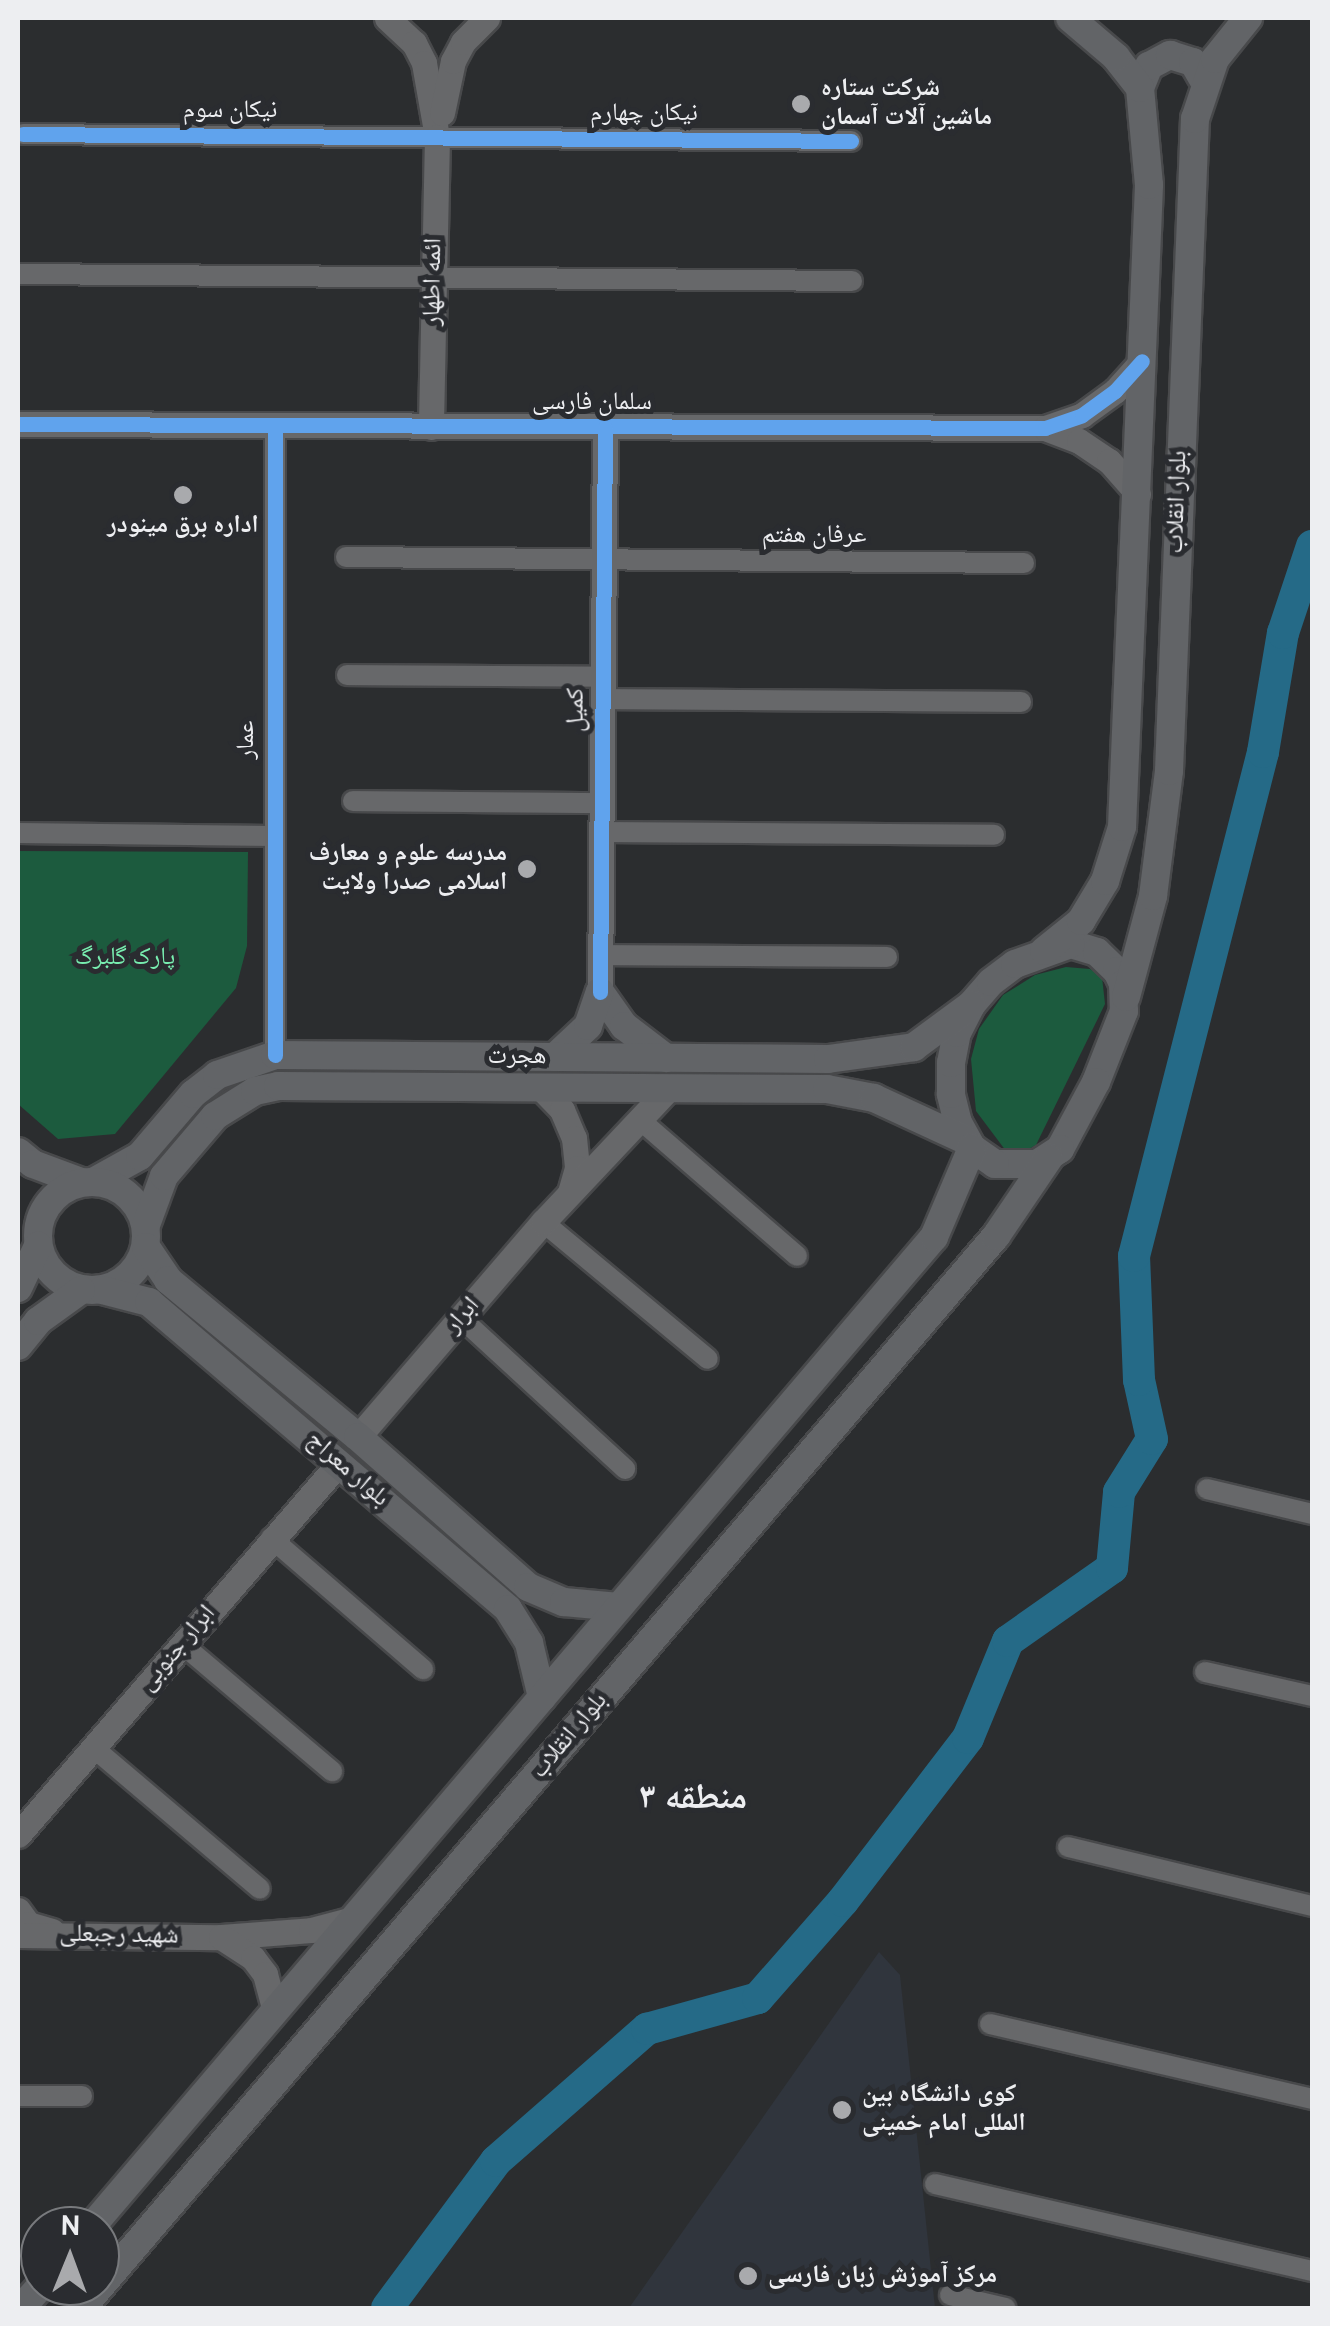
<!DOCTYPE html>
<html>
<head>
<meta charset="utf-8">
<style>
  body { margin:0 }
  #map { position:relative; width:1330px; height:2326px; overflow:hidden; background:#2b2d2f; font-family:Overpass,"Noto Naskh Arabic",sans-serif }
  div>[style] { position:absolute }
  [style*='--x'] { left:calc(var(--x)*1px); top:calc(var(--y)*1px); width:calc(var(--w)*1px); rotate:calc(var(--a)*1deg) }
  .built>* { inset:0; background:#30353d }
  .green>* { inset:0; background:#1c5b3e }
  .river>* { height:32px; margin:-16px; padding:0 16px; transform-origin:16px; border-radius:16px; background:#256a87 }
  .roads { filter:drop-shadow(2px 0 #48494b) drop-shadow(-2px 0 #48494b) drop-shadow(0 2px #48494b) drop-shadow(0 -2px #48494b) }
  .minor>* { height:20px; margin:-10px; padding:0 10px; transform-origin:10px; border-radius:10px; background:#67686a }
  .tertiary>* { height:25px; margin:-12.5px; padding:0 12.5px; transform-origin:12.5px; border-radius:12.5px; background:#67686a }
  .secondary>* { height:28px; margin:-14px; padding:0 14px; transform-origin:14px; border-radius:14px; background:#626467 }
  .secondary>.ring { margin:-14px; padding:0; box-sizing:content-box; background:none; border:28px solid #626467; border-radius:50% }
  .cycleway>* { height:15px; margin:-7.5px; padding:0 7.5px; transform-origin:7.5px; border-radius:7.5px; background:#60a3ed }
  .dots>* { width:28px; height:28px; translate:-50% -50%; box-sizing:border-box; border:5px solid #2a2c30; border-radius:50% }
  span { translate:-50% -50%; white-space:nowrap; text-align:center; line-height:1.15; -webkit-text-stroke:10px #2a2c30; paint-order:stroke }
  .poi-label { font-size:25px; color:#edeef1; font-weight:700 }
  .left { translate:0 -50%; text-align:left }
  .right { translate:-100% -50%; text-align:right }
  .street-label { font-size:25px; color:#edeef1 }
  .park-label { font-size:25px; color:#78eeb0 }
  .district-label { font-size:35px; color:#edeef1; font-weight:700 }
  .frame { position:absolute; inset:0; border:20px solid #edeef1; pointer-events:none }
  .north { position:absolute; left:20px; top:2206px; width:100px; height:100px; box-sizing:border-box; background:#2a2c30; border:2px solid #787a7d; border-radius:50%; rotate:1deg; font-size:28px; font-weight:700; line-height:40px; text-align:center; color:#edeef1 }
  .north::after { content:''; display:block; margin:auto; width:35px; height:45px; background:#a9aaad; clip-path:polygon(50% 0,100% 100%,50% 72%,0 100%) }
</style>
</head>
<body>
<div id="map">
  <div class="built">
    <i style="clip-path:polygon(879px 1952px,900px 1975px,935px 2308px,629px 2308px)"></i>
  </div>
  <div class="green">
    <i style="clip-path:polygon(18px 851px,248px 852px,247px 946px,236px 988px,115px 1134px,58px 1139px,18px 1104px)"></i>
    <i style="clip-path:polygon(1066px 967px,1090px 969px,1102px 977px,1105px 1004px,1036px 1145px,1020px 1154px,1006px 1151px,976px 1111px,971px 1059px,979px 1029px,1003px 995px,1035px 975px)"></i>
  </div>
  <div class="river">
    <i style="--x:387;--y:2308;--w:183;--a:-53.4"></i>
    <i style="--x:496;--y:2161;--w:201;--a:-41.2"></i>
    <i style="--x:647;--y:2029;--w:115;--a:-15.6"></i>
    <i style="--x:758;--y:1998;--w:129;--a:-48.8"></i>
    <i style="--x:843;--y:1901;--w:205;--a:-52.5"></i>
    <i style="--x:968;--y:1738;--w:105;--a:-67.6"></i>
    <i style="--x:1008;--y:1641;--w:127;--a:-35.1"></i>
    <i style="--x:1112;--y:1568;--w:76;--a:-84.7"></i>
    <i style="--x:1119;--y:1492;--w:62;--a:-58.1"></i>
    <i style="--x:1152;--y:1439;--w:60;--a:-102.4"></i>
    <i style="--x:1139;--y:1380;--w:124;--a:-92.3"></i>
    <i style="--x:1134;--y:1256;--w:520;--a:-75.64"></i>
    <i style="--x:1263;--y:752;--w:121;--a:-80.5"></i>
    <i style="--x:1283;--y:633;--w:92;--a:-71.6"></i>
  </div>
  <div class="roads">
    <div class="minor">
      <i style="--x:23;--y:134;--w:828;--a:0.48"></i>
      <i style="--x:19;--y:274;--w:833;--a:0.48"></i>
      <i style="--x:275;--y:426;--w:629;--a:90"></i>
      <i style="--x:346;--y:557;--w:678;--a:0.51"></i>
      <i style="--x:347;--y:675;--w:256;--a:0.4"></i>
      <i style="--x:603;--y:699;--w:418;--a:0.4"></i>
      <i style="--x:353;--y:801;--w:249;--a:0.5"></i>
      <i style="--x:601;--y:832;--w:393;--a:0.4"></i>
      <i style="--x:18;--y:833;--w:254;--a:0.7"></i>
      <i style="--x:600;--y:955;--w:287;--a:0.4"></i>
      <i style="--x:639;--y:1119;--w:209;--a:40.9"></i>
      <i style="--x:543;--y:1222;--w:214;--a:39.7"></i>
      <i style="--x:461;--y:1318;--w:223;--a:42.6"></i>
      <i style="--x:1207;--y:1489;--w:108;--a:13.4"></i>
      <i style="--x:271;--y:1538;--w:201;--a:40.8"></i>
      <i style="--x:182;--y:1644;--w:197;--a:40.3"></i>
      <i style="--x:1205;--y:1672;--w:110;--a:12.6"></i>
      <i style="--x:95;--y:1749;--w:216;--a:40.3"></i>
      <i style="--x:1068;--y:1847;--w:251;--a:13.6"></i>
      <i style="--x:990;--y:2024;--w:331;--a:13.1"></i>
      <i style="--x:18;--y:2096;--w:64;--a:0"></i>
      <i style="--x:935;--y:2184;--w:387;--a:13"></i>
      <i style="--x:950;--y:2295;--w:57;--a:13.1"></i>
    </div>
    <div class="tertiary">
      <i style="--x:387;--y:18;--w:37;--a:43"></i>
      <i style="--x:414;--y:43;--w:22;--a:63"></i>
      <i style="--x:424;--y:63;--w:75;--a:80"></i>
      <i style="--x:437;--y:137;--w:290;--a:91.2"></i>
      <i style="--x:442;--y:113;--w:53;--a:-78.1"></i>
      <i style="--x:453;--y:61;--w:21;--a:-62"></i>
      <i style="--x:463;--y:42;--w:34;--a:-45"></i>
      <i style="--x:18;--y:424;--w:1027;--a:0.22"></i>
      <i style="--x:1045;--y:428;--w:39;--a:-19"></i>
      <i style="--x:1082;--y:415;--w:41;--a:-36"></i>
      <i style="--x:1115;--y:391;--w:40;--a:-48"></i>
      <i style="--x:1045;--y:428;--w:36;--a:21"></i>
      <i style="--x:1079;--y:441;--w:36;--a:34"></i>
      <i style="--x:1109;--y:461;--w:44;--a:48.7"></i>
      <i style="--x:600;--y:992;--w:564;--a:-89.49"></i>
      <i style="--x:541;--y:1088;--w:30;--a:46"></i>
      <i style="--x:562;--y:1110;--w:30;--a:67"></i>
      <i style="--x:574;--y:1138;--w:30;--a:84"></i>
      <i style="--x:577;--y:1168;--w:25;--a:106"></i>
      <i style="--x:358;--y:1437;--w:284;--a:-49.3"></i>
      <i style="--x:543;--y:1222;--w:185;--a:-46.7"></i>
      <i style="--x:18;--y:1835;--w:491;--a:-49.2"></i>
      <i style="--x:18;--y:1910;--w:17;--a:54"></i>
      <i style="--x:28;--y:1924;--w:25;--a:16"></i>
      <i style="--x:18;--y:1935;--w:203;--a:0.6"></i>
      <i style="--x:221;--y:1937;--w:90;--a:-4.4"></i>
      <i style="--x:311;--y:1930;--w:43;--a:-14.7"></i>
      <i style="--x:221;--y:1937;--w:38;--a:33"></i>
      <i style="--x:253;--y:1958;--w:20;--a:53"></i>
      <i style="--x:265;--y:1974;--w:38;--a:75"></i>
    </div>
    <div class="secondary">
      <i style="--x:1140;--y:88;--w:24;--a:-68"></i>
      <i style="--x:1149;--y:66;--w:24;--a:-28"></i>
      <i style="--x:1170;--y:55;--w:24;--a:17"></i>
      <i style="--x:1193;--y:62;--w:24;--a:60"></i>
      <i style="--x:1071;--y:944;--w:27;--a:17"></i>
      <i style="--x:1097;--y:952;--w:28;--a:44"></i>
      <i style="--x:1117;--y:971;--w:14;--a:65"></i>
      <i style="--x:1123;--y:984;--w:27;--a:88"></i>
      <i style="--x:1124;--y:1011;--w:76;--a:111.5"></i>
      <i style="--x:1096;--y:1082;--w:76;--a:118.2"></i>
      <i style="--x:1060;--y:1149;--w:27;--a:147"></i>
      <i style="--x:1037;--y:1164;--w:42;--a:180"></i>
      <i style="--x:995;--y:1164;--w:28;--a:-145"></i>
      <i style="--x:972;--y:1148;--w:29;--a:-119"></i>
      <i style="--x:958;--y:1123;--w:30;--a:-104"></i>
      <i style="--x:951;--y:1094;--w:31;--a:-90"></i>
      <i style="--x:951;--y:1063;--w:31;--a:-79"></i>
      <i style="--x:957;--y:1033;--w:31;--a:-63"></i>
      <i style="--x:971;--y:1005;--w:30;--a:-49"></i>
      <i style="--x:991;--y:982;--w:30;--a:-37"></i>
      <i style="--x:1015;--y:964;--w:59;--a:-19.7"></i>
      <i style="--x:1044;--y:951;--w:48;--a:-39"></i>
      <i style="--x:1081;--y:921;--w:47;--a:-59"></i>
      <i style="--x:1105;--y:881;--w:57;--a:-72.5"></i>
      <i style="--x:1122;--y:827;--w:643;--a:-87.59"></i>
      <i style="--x:1149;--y:185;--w:97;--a:-95.3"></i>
      <i style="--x:1140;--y:88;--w:39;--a:-128"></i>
      <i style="--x:1116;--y:57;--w:60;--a:-139.7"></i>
      <i style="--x:600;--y:992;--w:42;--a:54.8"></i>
      <i style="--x:624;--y:1026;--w:53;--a:37.3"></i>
      <i style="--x:1126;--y:997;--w:105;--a:-75"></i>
      <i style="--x:1153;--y:896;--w:126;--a:-82.7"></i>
      <i style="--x:1169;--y:771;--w:653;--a:-87.72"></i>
      <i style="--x:1195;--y:119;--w:63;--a:-71.6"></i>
      <i style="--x:1215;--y:59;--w:53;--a:-51.2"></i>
      <i style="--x:555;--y:1057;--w:45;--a:-43.2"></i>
      <i style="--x:588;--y:1026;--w:36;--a:-71"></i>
      <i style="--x:18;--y:1152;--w:19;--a:39"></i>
      <i style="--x:33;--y:1164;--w:51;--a:20.6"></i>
      <i style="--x:95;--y:1181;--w:51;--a:-29.1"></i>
      <i style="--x:140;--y:1156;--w:82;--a:-49.5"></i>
      <i style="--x:193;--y:1094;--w:31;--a:-38"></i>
      <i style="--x:217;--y:1075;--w:61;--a:-19"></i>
      <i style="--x:275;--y:1055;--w:553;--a:0.41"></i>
      <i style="--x:828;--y:1059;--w:87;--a:-7.9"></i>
      <i style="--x:914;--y:1047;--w:71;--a:-36.4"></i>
      <i class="ring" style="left:38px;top:1182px;width:80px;height:80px"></i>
      <i style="--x:146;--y:1225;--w:52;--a:-69.8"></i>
      <i style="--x:164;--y:1176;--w:79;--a:-49.6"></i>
      <i style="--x:215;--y:1116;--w:47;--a:-32"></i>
      <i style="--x:255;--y:1091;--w:24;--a:-12"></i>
      <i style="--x:278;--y:1086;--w:549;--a:0.31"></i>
      <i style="--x:827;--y:1089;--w:48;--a:10.8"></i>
      <i style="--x:874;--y:1098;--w:102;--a:24.8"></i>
      <i style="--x:146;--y:1247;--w:40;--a:56"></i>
      <i style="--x:168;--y:1280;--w:246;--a:39.6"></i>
      <i style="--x:358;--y:1437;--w:227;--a:41.4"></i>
      <i style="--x:528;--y:1587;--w:39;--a:23"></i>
      <i style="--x:564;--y:1602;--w:55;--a:5.2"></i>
      <i style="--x:18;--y:1288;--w:47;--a:-64.5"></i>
      <i style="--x:102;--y:1290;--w:49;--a:14.3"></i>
      <i style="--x:149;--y:1302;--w:472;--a:40.5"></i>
      <i style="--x:508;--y:1609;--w:40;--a:58"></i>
      <i style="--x:529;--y:1643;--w:56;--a:76.5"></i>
      <i style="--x:18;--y:1346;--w:32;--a:-51"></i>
      <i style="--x:38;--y:1321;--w:53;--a:-35.8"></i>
      <i style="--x:92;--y:2226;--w:1299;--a:-49.59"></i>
      <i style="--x:934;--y:1237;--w:97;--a:-66.9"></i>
      <i style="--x:21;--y:2308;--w:30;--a:-48"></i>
      <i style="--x:82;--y:2308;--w:1409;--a:-49.55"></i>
      <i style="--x:996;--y:1236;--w:94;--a:-55.8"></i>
    </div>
  </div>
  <div class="cycleway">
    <i style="--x:23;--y:134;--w:828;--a:0.48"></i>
    <i style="--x:18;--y:424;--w:1027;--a:0.22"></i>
    <i style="--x:1045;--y:428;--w:39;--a:-19"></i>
    <i style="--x:1082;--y:415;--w:41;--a:-36"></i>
    <i style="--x:1115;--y:391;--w:40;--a:-48"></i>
    <i style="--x:275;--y:426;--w:629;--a:90"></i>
    <i style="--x:600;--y:992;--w:564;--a:-89.49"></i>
  </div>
  <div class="dots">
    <i style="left:801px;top:104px;background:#a9aaad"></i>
    <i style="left:183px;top:495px;background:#a9aaad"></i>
    <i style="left:527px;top:869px;background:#a9aaad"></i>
    <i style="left:842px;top:2110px;background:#a9aaad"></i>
    <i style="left:748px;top:2276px;background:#a9aaad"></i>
  </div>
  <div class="poi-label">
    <span class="left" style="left:821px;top:104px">شرکت ستاره<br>ماشین آلات آسمان</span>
    <span style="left:183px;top:526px">اداره برق مینودر</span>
    <span class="right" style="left:507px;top:869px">مدرسه علوم و معارف<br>اسلامی صدرا ولایت</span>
    <span class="left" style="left:862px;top:2110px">کوی دانشگاه بین<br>المللی امام خمینی</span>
    <span class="left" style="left:768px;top:2276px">مرکز آموزش زبان فارسی</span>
  </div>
  <div class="street-label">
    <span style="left:230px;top:111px">نیکان سوم</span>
    <span style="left:644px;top:114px">نیکان چهارم</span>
    <span style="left:434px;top:282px;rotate:-89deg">ائمه اطهار</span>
    <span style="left:592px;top:403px">سلمان فارسی</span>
    <span style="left:1178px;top:502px;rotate:-88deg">بلوار انقلاب</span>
    <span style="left:814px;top:536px">عرفان هفتم</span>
    <span style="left:577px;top:710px;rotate:-90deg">کمیل</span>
    <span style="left:247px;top:740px;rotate:-90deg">عمار</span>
    <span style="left:517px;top:1057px">هجرت</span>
    <span style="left:463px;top:1316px;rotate:-49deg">ابرار</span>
    <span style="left:347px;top:1470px;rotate:41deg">بلوار معراج</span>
    <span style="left:178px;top:1649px;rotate:-50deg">ابرار جنوبی</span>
    <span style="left:570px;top:1736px;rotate:-50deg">بلوار انقلاب</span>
    <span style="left:119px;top:1936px;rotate:1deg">شهید رجبعلی</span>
  </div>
  <div class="park-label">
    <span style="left:125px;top:958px">پارک گلبرگ</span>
  </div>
  <div class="district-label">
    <span style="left:693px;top:1799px">منطقه ۳</span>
  </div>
  <div class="frame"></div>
  <div class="north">N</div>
</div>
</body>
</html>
